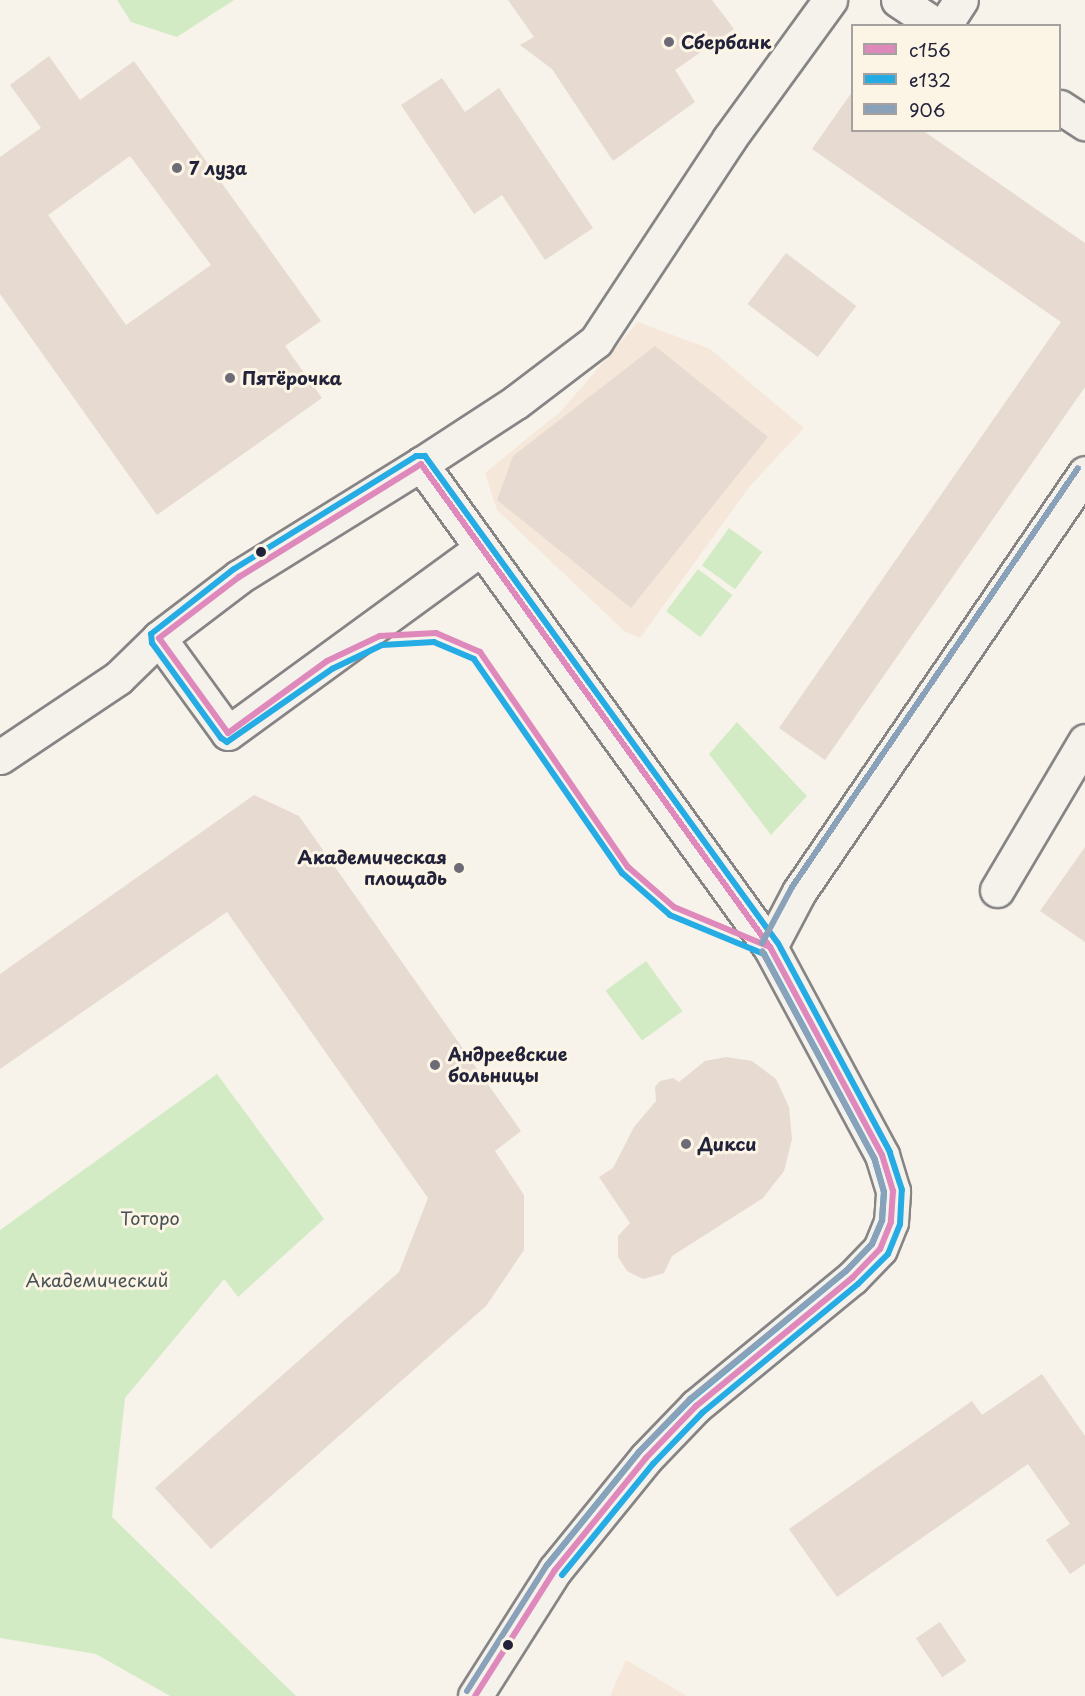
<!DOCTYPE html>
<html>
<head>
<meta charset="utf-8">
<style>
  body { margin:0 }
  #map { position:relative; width:1085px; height:1696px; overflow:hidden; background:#f7f3ea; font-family:"Playpen Sans",sans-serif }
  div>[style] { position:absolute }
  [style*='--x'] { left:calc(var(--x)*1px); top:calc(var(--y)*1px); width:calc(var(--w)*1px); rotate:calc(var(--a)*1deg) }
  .built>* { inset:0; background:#f5e8da }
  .green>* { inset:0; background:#d3ebc4; transform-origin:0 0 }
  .building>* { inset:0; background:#e6dad1; transform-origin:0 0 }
  .roads { filter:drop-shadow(2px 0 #868485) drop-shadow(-2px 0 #868485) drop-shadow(0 2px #868485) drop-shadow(0 -2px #868485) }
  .street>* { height:33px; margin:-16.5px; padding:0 16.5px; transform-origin:16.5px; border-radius:16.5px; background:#f5f2ec }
  .secondary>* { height:33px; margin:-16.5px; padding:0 16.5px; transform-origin:16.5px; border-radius:16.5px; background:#f5f2ec }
  .bus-1>* { height:6px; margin:-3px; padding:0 3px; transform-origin:3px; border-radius:3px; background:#de88bb }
  .bus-2>* { height:6px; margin:-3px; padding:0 3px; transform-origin:3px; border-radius:3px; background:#25ace4 }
  .bus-3>* { height:6px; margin:-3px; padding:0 3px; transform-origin:3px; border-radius:3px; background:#8aa1ba }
  .dots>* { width:16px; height:16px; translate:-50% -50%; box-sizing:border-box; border:3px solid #fcf5e5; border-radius:50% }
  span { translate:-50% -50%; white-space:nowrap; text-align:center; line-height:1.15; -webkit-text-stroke:6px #fcf5e5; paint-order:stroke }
  .poi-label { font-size:18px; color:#22223b; font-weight:700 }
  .left { translate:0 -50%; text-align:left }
  .right { translate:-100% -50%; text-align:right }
  .park-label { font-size:18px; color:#475355 }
  .legend { position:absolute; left:851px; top:24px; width:210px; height:108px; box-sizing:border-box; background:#fcf5e5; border:2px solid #a5a1a1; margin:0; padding:8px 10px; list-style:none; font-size:18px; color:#22223b }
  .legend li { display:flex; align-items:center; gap:12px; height:30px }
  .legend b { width:30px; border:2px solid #a5a1a1 }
</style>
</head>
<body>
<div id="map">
  <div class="built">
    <i style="clip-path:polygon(638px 322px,710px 349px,804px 428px,750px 486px,640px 638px,624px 631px,497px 510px,485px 473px,561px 411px)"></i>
    <i style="clip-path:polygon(626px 1660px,687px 1696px,610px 1696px)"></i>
  </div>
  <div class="green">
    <i style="clip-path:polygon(117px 0,234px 0,177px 37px,131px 22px)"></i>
    <i style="left:729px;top:528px;width:41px;height:46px;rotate:36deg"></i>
    <i style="left:698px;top:569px;width:43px;height:53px;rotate:37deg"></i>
    <i style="clip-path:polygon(737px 722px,807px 796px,771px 835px,709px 754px)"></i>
    <i style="left:646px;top:961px;width:62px;height:50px;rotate:54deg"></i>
    <i style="clip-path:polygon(217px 1074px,324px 1219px,238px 1297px,224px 1279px,125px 1398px,112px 1517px,296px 1696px,170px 1696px,96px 1654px,0 1638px,0 1230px)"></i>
  </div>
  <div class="building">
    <i style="clip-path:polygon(508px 0,712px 0,734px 29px,675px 70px,695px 102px,613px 161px,552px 69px,520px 45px,534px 37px)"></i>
    <i style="clip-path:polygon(evenodd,49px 56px,80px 100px,134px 61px,321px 321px,285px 346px,322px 398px,157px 515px,0 294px,0 157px,41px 128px,10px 85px,49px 56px,130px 156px,211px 265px,126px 325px,48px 215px,130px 156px)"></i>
    <i style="clip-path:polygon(442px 78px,465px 112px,499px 88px,593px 228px,545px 260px,502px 195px,474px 214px,401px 105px)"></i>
    <i style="clip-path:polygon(852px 92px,852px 130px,922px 130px,1085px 243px,1085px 387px,825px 760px,779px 728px,1061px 322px,812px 149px)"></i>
    <i style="left:786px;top:253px;width:88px;height:64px;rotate:37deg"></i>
    <i style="clip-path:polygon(655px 346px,768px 437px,631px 608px,497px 500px,513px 456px)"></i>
    <i style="clip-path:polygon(254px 795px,299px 816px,521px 1131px,495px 1151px,524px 1195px,524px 1250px,486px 1306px,211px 1549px,155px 1488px,399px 1272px,428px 1198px,227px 912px,0 1069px,0 974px)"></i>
    <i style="clip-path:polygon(1085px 847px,1085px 942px,1040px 911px)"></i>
    <i style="clip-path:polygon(726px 1057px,752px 1061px,776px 1079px,789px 1107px,792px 1139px,784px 1171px,763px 1198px,672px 1256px,664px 1273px,643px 1279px,627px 1271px,618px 1257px,618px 1236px,630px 1223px,599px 1177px,613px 1168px,634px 1127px,656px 1101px,655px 1087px,660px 1081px,673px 1078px,679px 1082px,705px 1061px)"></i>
    <i style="clip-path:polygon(1042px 1374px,1085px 1436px,1085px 1564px,1070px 1574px,1046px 1540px,1070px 1524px,1028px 1464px,837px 1597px,789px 1529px,972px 1401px,982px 1415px)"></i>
    <i style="left:940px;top:1622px;width:47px;height:29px;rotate:56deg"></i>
  </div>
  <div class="roads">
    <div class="street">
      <i style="--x:944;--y:26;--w:31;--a:-57"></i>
      <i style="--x:421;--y:464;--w:113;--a:-33.1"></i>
      <i style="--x:516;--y:402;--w:101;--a:-37.3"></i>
      <i style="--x:596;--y:341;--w:242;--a:-56.6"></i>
      <i style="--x:729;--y:139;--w:172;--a:-54"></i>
      <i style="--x:0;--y:757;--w:142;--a:-33.8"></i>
      <i style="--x:118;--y:678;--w:57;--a:-44.3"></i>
      <i style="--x:997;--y:890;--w:173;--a:-59.4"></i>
    </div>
    <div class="secondary">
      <i style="--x:898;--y:0;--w:47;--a:33.7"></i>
      <i style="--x:1060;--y:107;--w:30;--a:33"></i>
      <i style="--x:770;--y:947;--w:62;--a:-62.2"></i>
      <i style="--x:799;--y:892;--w:507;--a:-55.68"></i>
      <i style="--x:475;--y:1696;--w:149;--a:-57.6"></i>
      <i style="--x:555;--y:1570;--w:144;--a:-50.9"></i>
      <i style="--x:646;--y:1458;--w:72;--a:-46.1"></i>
      <i style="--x:696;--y:1406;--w:202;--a:-39.4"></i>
      <i style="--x:852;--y:1278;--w:40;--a:-46"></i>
      <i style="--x:880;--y:1249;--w:29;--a:-68"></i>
      <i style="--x:891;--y:1222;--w:31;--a:-86"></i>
      <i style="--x:893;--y:1191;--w:38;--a:-107"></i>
      <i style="--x:882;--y:1155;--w:236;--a:-118.3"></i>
      <i style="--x:770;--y:947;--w:596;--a:-125.85"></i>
      <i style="--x:421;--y:464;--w:214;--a:148.2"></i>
      <i style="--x:239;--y:577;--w:101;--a:142.7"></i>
      <i style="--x:159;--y:638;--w:117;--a:54"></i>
      <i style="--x:228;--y:733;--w:312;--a:-36.1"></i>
    </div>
  </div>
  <div class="bus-1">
    <i style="--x:421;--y:464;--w:596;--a:54.15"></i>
    <i style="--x:770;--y:947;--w:236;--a:61.7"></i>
    <i style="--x:882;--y:1155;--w:38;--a:73"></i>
    <i style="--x:893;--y:1191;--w:31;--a:94"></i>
    <i style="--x:891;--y:1222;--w:29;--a:112"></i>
    <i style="--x:880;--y:1249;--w:40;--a:134"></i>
    <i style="--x:852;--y:1278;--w:202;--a:140.6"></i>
    <i style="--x:696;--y:1406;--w:72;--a:133.9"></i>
    <i style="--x:646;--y:1458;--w:144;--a:129.1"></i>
    <i style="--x:555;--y:1570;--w:149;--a:122.4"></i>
    <i style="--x:228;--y:733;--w:122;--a:-36"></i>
    <i style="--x:327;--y:661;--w:59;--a:-25.3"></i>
    <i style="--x:380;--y:636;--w:56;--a:-3.1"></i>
    <i style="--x:436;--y:633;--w:48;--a:23.4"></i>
    <i style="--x:480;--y:652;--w:261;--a:55.5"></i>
    <i style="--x:628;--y:867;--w:61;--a:41"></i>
    <i style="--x:674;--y:907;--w:104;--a:22.6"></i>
    <i style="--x:228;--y:733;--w:117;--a:-126"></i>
    <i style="--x:159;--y:638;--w:101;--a:-37.3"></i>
    <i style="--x:239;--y:577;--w:214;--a:-31.8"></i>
  </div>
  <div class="bus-2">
    <i style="--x:548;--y:1564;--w:144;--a:-50.9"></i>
    <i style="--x:639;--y:1452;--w:73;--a:-45.6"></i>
    <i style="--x:690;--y:1400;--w:202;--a:-39.6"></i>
    <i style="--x:846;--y:1271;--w:37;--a:-46"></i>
    <i style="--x:872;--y:1244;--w:26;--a:-67"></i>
    <i style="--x:882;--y:1220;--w:28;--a:-86"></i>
    <i style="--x:884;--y:1192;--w:35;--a:-106"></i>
    <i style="--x:874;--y:1158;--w:232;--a:-118.3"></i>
    <i style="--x:764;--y:954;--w:102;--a:-157.5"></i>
    <i style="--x:670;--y:915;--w:64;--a:-138.8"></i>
    <i style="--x:622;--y:873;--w:260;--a:-124.7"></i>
    <i style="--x:474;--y:659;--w:43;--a:-157"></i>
    <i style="--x:434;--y:642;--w:52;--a:176.7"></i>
    <i style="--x:382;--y:645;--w:55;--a:154.4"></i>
    <i style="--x:332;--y:669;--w:128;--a:145.2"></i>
    <i style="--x:227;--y:742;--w:7;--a:-146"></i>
    <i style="--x:221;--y:738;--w:117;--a:-126"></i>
    <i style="--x:152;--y:643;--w:9;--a:-96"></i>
    <i style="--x:151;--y:634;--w:105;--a:-38.1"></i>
    <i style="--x:234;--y:569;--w:214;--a:-31.8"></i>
    <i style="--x:416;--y:456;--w:9;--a:0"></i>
    <i style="--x:425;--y:456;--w:600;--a:54.08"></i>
    <i style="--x:562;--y:1575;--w:144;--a:-50.7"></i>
    <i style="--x:653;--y:1464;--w:71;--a:-46.1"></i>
    <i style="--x:702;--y:1413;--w:202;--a:-39.6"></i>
    <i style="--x:858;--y:1284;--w:42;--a:-45"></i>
    <i style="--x:888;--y:1254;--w:32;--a:-68"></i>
    <i style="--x:900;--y:1224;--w:34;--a:-87"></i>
    <i style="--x:902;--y:1190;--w:40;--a:-108"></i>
    <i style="--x:890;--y:1152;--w:237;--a:-118.2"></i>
  </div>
  <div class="bus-3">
    <i style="--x:762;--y:943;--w:64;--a:-61.8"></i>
    <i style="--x:792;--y:887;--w:507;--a:-55.68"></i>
    <i style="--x:467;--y:1691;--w:149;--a:-57.6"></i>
    <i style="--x:547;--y:1565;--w:146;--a:-50.8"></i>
    <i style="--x:639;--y:1452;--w:74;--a:-46.1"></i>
    <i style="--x:690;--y:1399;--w:202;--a:-39.4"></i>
    <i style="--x:846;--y:1271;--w:37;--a:-46"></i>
    <i style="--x:872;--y:1244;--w:26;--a:-67"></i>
    <i style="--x:882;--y:1220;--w:28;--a:-86"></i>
    <i style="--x:884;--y:1192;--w:35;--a:-106"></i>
    <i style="--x:874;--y:1158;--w:235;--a:-118.4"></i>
  </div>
  <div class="dots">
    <i style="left:669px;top:42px;background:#6d6b78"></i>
    <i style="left:177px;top:168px;background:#6d6b78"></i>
    <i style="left:230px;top:378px;background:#6d6b78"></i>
    <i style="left:261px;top:552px;background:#22223b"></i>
    <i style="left:459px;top:868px;background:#6d6b78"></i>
    <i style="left:435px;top:1065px;background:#6d6b78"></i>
    <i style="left:686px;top:1144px;background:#6d6b78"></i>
    <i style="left:508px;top:1645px;background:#22223b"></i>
  </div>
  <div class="poi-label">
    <span class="left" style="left:681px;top:42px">Сбербанк</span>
    <span class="left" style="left:189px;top:168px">7 луза</span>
    <span class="left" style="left:242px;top:378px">Пятёрочка</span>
    <span class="right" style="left:447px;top:868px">Академическая<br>площадь</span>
    <span class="left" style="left:448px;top:1065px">Андреевские<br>больницы</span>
    <span class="left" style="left:698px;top:1144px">Дикси</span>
  </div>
  <div class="park-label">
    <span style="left:150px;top:1218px">Тоторо</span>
    <span style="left:97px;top:1280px">Академический</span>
  </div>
  <ul class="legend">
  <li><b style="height:8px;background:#de88bb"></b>с156</li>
  <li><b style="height:8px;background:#25ace4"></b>е132</li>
  <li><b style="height:8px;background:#8aa1ba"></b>906</li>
  </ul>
</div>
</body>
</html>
